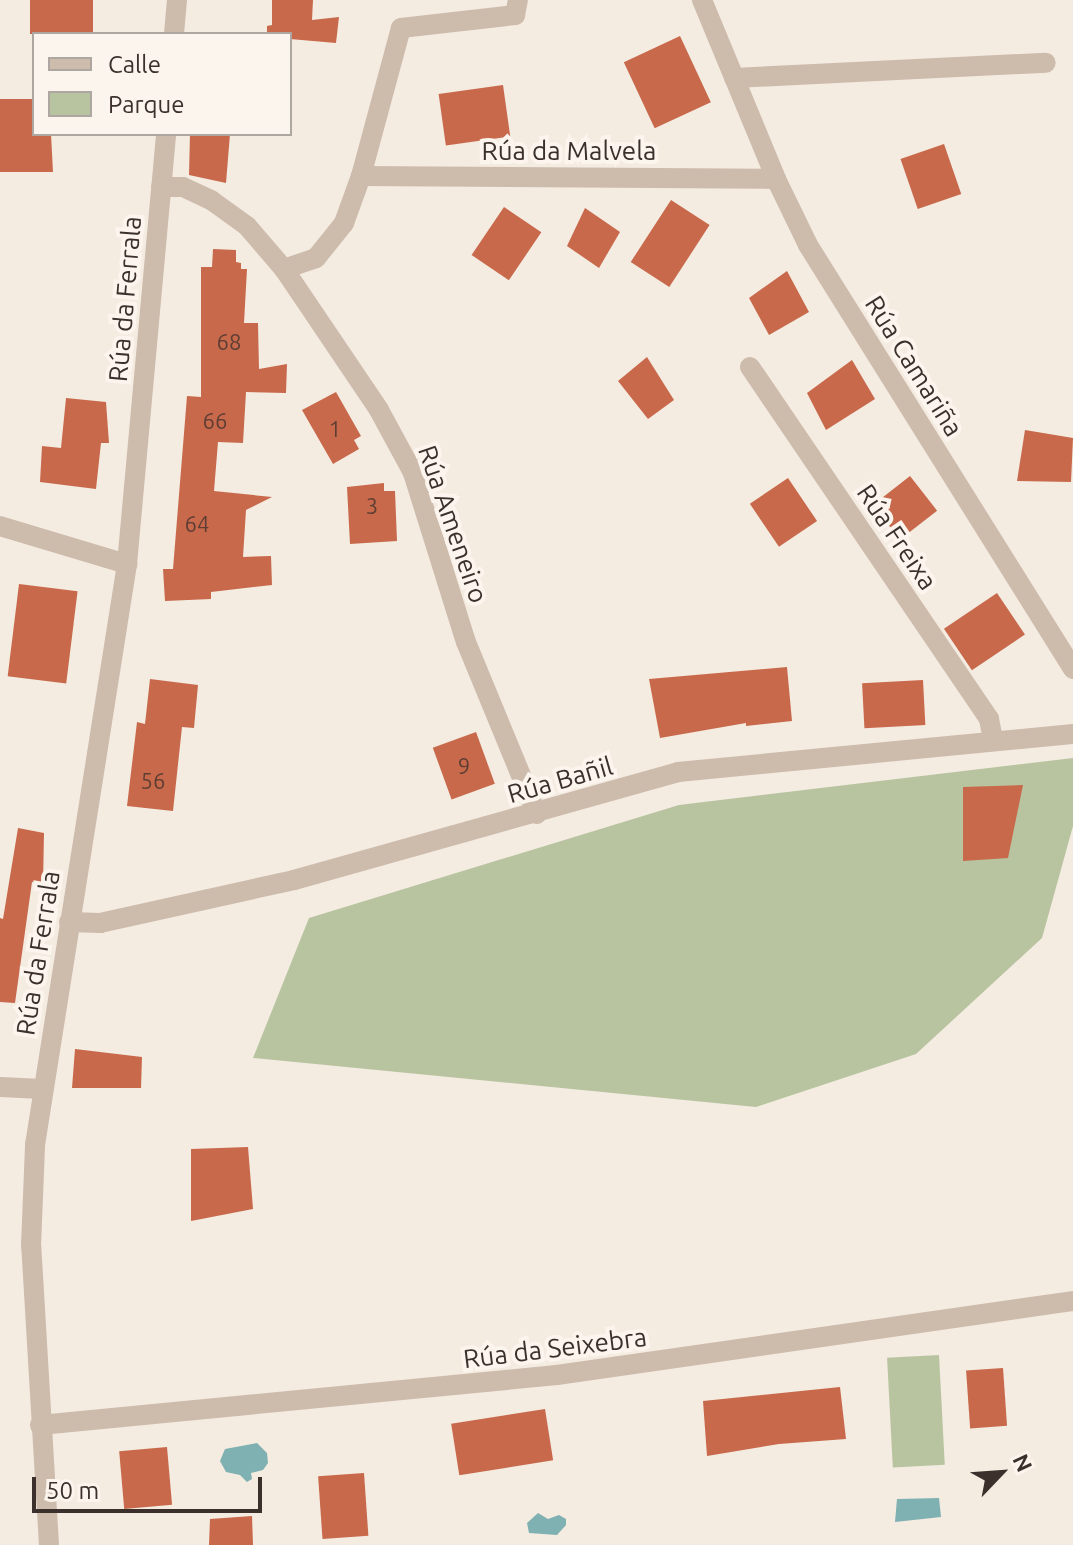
<!DOCTYPE html>
<html>
<head>
<meta charset="utf-8">
<style>
  body { margin:0 }
  #map { position:relative; width:1073px; height:1545px; overflow:hidden; background:#f4ebe1; font-family:Ubuntu,sans-serif }
  div>[style] { position:absolute }
  [style*='--x'] { left:calc(var(--x)*1px); top:calc(var(--y)*1px); width:calc(var(--w)*1px); rotate:calc(var(--a)*1deg) }
  .green>* { inset:0; background:#b8c4a0; transform-origin:0 0 }
  .water>* { inset:0; background:#7fb0b2 }
  .building>* { inset:0; background:#c8694b; transform-origin:0 0 }
  .minor>* { height:20px; margin:-10px; padding:0 10px; transform-origin:10px; border-radius:10px; background:#cdbbac }
  span { translate:-50% -50%; white-space:nowrap; text-align:center; line-height:1.15; -webkit-text-stroke:8px #fbf5ee; paint-order:stroke }
  .number-label { font-size:22px; color:#5e3e33 }
  .number-label span { -webkit-text-stroke-width:0 }
  .street-label { font-size:26px; color:#3b302b }
  .legend { position:absolute; left:32px; top:32px; width:260px; height:104px; box-sizing:border-box; background:#fbf5ee; border:2px solid #aea6a0; margin:0; padding:10px 14px; list-style:none; font-size:24px; color:#3b302b }
  .legend li { display:flex; align-items:center; gap:16px; height:40px }
  .legend b { width:40px; border:2px solid #aea6a0 }
  .north { position:absolute; left:961px; top:1433px; width:80px; height:80px; -webkit-text-stroke:6px #fbf5ee; paint-order:stroke; rotate:65deg; font-size:22px; font-weight:700; line-height:32px; text-align:center; color:#3b302b }
  .north::after { content:''; display:block; margin:auto; width:28px; height:36px; background:#3b302b; clip-path:polygon(50% 0,100% 100%,50% 72%,0 100%) }
  .scale { position:absolute; left:32px; top:1477px; width:230px; height:36px; box-sizing:border-box; border:4px solid #3b302b; border-top:0; padding-left:10px; font-size:24px; line-height:28px; white-space:nowrap; color:#3b302b; -webkit-text-stroke:6px #fbf5ee; paint-order:stroke }
</style>
</head>
<body>
<div id="map">
  <div class="green">
    <i style="clip-path:polygon(1073px 758px,1073px 826px,1042px 938px,916px 1054px,756px 1107px,253px 1058px,309px 918px,679px 805px)"></i>
    <i style="left:939px;top:1355px;width:110px;height:52px;rotate:87deg"></i>
  </div>
  <div class="water">
    <i style="clip-path:polygon(257px 1443px,267px 1453px,268px 1463px,263px 1470px,251px 1473px,252px 1479px,247px 1482px,240px 1475px,226px 1472px,220px 1461px,225px 1449px)"></i>
    <i style="clip-path:polygon(939px 1498px,941px 1517px,895px 1522px,897px 1499px)"></i>
    <i style="clip-path:polygon(538px 1513px,548px 1519px,559px 1515px,566px 1519px,566px 1525px,557px 1535px,529px 1533px,527px 1523px)"></i>
  </div>
  <div class="building">
    <i style="left:30px;top:0;width:63px;height:34px"></i>
    <i style="clip-path:polygon(272px 0,313px 0,312px 20px,339px 17px,336px 43px,290px 39px,290px 34px,267px 34px,267px 26px,272px 25px)"></i>
    <i style="left:680px;top:36px;width:73px;height:62px;rotate:65deg"></i>
    <i style="left:503px;top:85px;width:52px;height:65px;rotate:82deg"></i>
    <i style="clip-path:polygon(0 99px,34px 99px,34px 134px,51px 134px,53px 172px,0 172px)"></i>
    <i style="clip-path:polygon(190px 134px,230px 134px,226px 183px,189px 175px)"></i>
    <i style="left:944px;top:144px;width:53px;height:46px;rotate:71deg"></i>
    <i style="left:671px;top:200px;width:46px;height:74px;rotate:33deg"></i>
    <i style="left:504px;top:207px;width:45px;height:58px;rotate:34deg"></i>
    <i style="clip-path:polygon(585px 208px,620px 232px,599px 268px,567px 246px)"></i>
    <i style="clip-path:polygon(213px 249px,236px 250px,236px 262px,241px 263px,241px 269px,247px 269px,244px 323px,258px 323px,259px 369px,287px 364px,286px 393px,246px 392px,243px 443px,218px 442px,214px 491px,272px 497px,246px 510px,243px 557px,271px 556px,272px 585px,211px 592px,211px 599px,165px 601px,163px 569px,173px 569px,187px 396px,201px 397px,201px 267px,212px 267px)"></i>
    <i style="clip-path:polygon(787px 271px,809px 312px,769px 335px,749px 298px)"></i>
    <i style="clip-path:polygon(647px 357px,674px 400px,648px 419px,618px 381px)"></i>
    <i style="clip-path:polygon(852px 360px,875px 399px,826px 430px,807px 393px)"></i>
    <i style="clip-path:polygon(336px 392px,361px 436px,354px 440px,359px 449px,333px 464px,302px 410px)"></i>
    <i style="clip-path:polygon(66px 398px,106px 402px,109px 443px,101px 443px,96px 489px,40px 482px,42px 446px,61px 448px)"></i>
    <i style="clip-path:polygon(1025px 430px,1073px 438px,1071px 482px,1017px 481px)"></i>
    <i style="left:910px;top:476px;width:44px;height:47px;rotate:52deg"></i>
    <i style="left:788px;top:478px;width:52px;height:46px;rotate:56deg"></i>
    <i style="clip-path:polygon(384px 483px,384px 491px,395px 491px,397px 541px,350px 544px,347px 487px)"></i>
    <i style="left:19px;top:584px;width:59px;height:93px;rotate:7deg"></i>
    <i style="left:997px;top:593px;width:50px;height:64px;rotate:56deg"></i>
    <i style="clip-path:polygon(787px 667px,792px 721px,746px 726px,746px 723px,660px 738px,649px 679px)"></i>
    <i style="clip-path:polygon(150px 679px,198px 685px,194px 728px,182px 727px,173px 811px,127px 806px,137px 722px,145px 724px)"></i>
    <i style="left:923px;top:680px;width:45px;height:61px;rotate:87deg"></i>
    <i style="left:476px;top:732px;width:55px;height:46px;rotate:70deg"></i>
    <i style="clip-path:polygon(1023px 785px,1008px 858px,963px 861px,963px 787px)"></i>
    <i style="clip-path:polygon(18px 828px,44px 833px,43px 884px,32px 882px,15px 1003px,0 1002px,0 918px,3px 919px)"></i>
    <i style="clip-path:polygon(75px 1049px,142px 1057px,141px 1088px,72px 1088px)"></i>
    <i style="clip-path:polygon(248px 1147px,253px 1209px,191px 1221px,191px 1149px)"></i>
    <i style="left:1003px;top:1368px;width:58px;height:37px;rotate:86deg"></i>
    <i style="clip-path:polygon(840px 1387px,846px 1439px,779px 1444px,707px 1456px,703px 1401px)"></i>
    <i style="left:545px;top:1409px;width:52px;height:95px;rotate:81deg"></i>
    <i style="left:167px;top:1447px;width:58px;height:48px;rotate:85deg"></i>
    <i style="left:364px;top:1473px;width:63px;height:46px;rotate:86deg"></i>
    <i style="clip-path:polygon(252px 1516px,253px 1545px,209px 1545px,210px 1519px)"></i>
  </div>
  <div class="minor">
    <i style="--x:702;--y:0;--w:194;--a:67.5"></i>
    <i style="--x:776;--y:179;--w:73;--a:64.1"></i>
    <i style="--x:808;--y:245;--w:500;--a:57.99"></i>
    <i style="--x:174;--y:34;--w:34;--a:-85"></i>
    <i style="--x:734;--y:78;--w:312;--a:-2.8"></i>
    <i style="--x:361;--y:176;--w:415;--a:0.4"></i>
    <i style="--x:161;--y:187;--w:22;--a:0"></i>
    <i style="--x:183;--y:187;--w:31;--a:25"></i>
    <i style="--x:211;--y:200;--w:44;--a:35.8"></i>
    <i style="--x:247;--y:226;--w:57;--a:49.3"></i>
    <i style="--x:284;--y:269;--w:34;--a:-19"></i>
    <i style="--x:316;--y:258;--w:45;--a:-51.3"></i>
    <i style="--x:344;--y:223;--w:50;--a:-70.1"></i>
    <i style="--x:361;--y:176;--w:153;--a:-74.9"></i>
    <i style="--x:401;--y:28;--w:115;--a:-6.5"></i>
    <i style="--x:515;--y:15;--w:15;--a:-79"></i>
    <i style="--x:284;--y:269;--w:170;--a:56"></i>
    <i style="--x:379;--y:410;--w:72;--a:61.6"></i>
    <i style="--x:413;--y:473;--w:177;--a:72.6"></i>
    <i style="--x:466;--y:642;--w:186;--a:67.6"></i>
    <i style="--x:750;--y:367;--w:425;--a:55.8"></i>
    <i style="--x:989;--y:719;--w:21;--a:79"></i>
    <i style="--x:0;--y:526;--w:133;--a:16.7"></i>
    <i style="--x:69;--y:922;--w:31;--a:2"></i>
    <i style="--x:100;--y:923;--w:199;--a:-12.5"></i>
    <i style="--x:294;--y:880;--w:399;--a:-15.7"></i>
    <i style="--x:678;--y:772;--w:397;--a:-5.5"></i>
    <i style="--x:0;--y:1087;--w:42;--a:2.7"></i>
    <i style="--x:40;--y:1425;--w:519;--a:-5.52"></i>
    <i style="--x:557;--y:1375;--w:521;--a:-8.16"></i>
    <i style="--x:49;--y:1545;--w:300;--a:-93.4"></i>
    <i style="--x:31;--y:1246;--w:101;--a:-87.7"></i>
    <i style="--x:35;--y:1145;--w:588;--a:-81"></i>
    <i style="--x:127;--y:564;--w:432;--a:-84.8"></i>
  </div>
  <div class="number-label">
    <span style="left:229px;top:342px">68</span>
    <span style="left:215px;top:421px">66</span>
    <span style="left:335px;top:429px">1</span>
    <span style="left:372px;top:506px">3</span>
    <span style="left:197px;top:524px">64</span>
    <span style="left:464px;top:766px">9</span>
    <span style="left:153px;top:781px">56</span>
  </div>
  <div class="street-label">
    <span style="left:569px;top:151px">Rúa da Malvela</span>
    <span style="left:125px;top:299px;rotate:-85deg">Rúa da Ferrala</span>
    <span style="left:914px;top:366px;rotate:58deg">Rúa Camariña</span>
    <span style="left:453px;top:524px;rotate:71deg">Rúa Ameneiro</span>
    <span style="left:897px;top:537px;rotate:56deg">Rúa Freixa</span>
    <span style="left:560px;top:780px;rotate:-16deg">Rúa Bañil</span>
    <span style="left:38px;top:953px;rotate:-81deg">Rúa da Ferrala</span>
    <span style="left:555px;top:1348px;rotate:-7deg">Rúa da Seixebra</span>
  </div>
  <ul class="legend">
  <li><b style="height:10px;background:#cdbbac"></b>Calle</li>
  <li><b style="height:22px;background:#b8c4a0"></b>Parque</li>
  </ul>
  <div class="north">N</div>
  <div class="scale">50 m</div>
</div>
</body>
</html>
